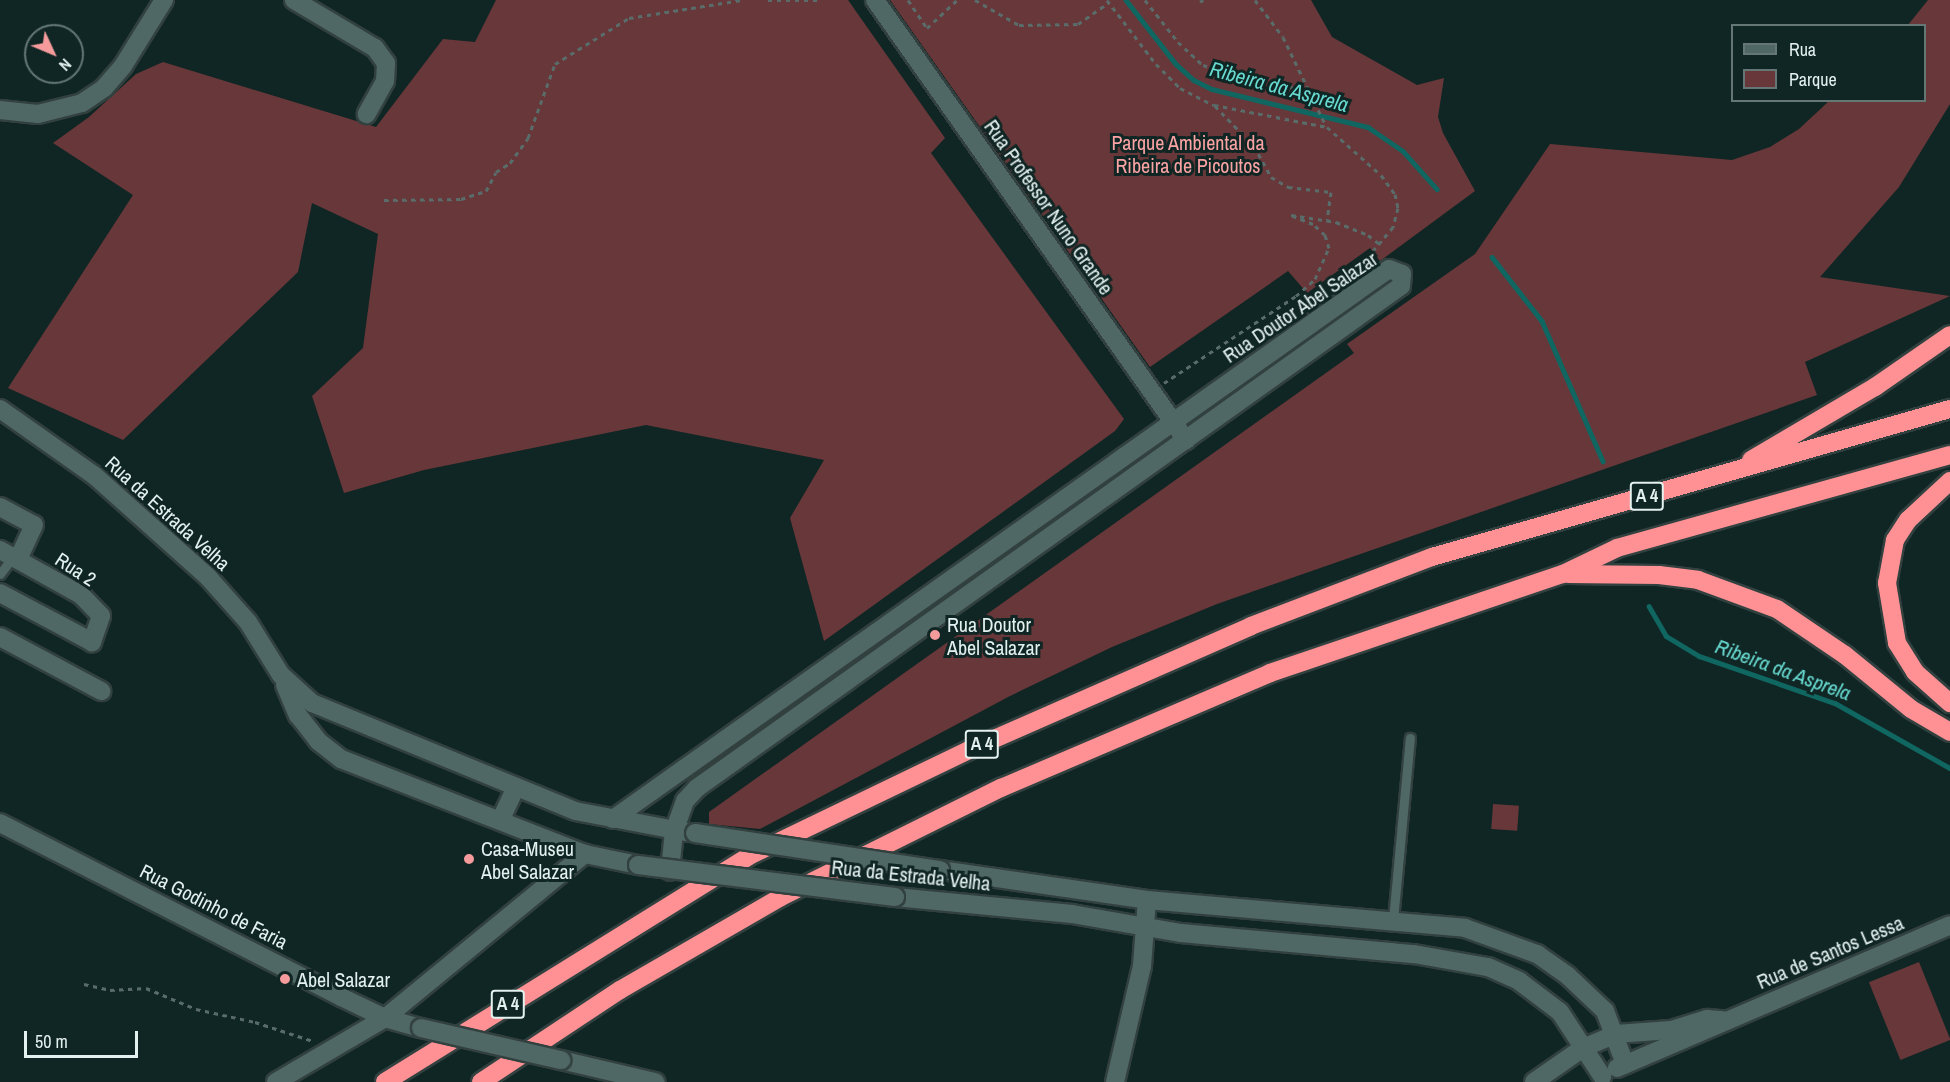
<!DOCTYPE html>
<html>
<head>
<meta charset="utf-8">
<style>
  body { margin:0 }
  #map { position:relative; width:1950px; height:1082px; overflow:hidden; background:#102624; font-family:"Archivo Narrow",sans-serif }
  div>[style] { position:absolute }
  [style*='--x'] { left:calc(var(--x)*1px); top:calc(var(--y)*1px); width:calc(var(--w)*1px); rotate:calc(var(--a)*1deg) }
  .green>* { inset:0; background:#683739; transform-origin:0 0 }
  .stream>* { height:4.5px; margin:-2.25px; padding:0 2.25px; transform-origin:2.25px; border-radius:2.25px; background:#106661 }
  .path>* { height:3px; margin-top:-1.5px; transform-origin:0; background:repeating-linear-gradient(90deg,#596c6a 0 4.5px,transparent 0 9px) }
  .roads { filter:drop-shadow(2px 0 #32413f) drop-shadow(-2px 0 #32413f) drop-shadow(0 2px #32413f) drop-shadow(0 -2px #32413f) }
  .lane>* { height:9px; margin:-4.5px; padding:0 4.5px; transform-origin:4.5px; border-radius:4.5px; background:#506865 }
  .street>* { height:18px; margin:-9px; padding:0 9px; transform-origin:9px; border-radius:9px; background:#506865 }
  .secondary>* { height:18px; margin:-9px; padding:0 9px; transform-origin:9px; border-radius:9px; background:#506865 }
  .highway>* { height:18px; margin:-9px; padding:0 9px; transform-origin:9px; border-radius:9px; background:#ff9194 }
  .bridges { filter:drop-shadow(2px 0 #32413f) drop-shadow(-2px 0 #32413f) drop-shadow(0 2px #32413f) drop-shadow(0 -2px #32413f) }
  .secondary-bridge>* { height:18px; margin:-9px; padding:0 9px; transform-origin:9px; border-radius:9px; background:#506865 }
  .dots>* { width:16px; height:16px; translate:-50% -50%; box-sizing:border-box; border:3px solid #102624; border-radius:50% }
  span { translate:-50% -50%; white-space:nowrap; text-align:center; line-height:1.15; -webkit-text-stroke:6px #102624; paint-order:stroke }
  .shield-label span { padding:2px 4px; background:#102624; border:2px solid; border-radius:4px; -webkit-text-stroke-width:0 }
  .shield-label { font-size:18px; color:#e3f1ef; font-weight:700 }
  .park-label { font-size:20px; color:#fca3a4 }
  .street-label { font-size:20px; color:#e3f1ef }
  .poi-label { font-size:20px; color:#e3f1ef }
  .left { translate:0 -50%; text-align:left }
  .water-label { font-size:21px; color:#67dad1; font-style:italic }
  .legend { position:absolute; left:1731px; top:24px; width:195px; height:78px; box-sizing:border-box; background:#102624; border:2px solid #647775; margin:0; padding:8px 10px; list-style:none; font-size:18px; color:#e3f1ef }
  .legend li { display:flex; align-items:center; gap:12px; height:30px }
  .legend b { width:30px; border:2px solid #647775 }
  .north { position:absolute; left:24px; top:24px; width:60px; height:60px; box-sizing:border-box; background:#102624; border:2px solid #647775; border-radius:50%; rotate:134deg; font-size:16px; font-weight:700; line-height:24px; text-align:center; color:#e3f1ef }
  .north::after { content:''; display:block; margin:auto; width:21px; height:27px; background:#f59b9c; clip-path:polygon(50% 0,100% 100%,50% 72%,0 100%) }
  .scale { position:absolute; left:24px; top:1031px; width:114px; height:27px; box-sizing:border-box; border:3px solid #e3f1ef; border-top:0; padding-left:8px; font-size:18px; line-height:21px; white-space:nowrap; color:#e3f1ef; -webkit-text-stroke:4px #102624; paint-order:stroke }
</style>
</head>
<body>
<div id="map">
  <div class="green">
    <i style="clip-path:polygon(496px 0,848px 0,945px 138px,931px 153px,1124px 419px,1115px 431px,824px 641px,790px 518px,824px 460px,646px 425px,424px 470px,344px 493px,312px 396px,363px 348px,378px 234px,312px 203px,298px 272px,123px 440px,8px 388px,133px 195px,53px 143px,89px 117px,136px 74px,163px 62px,376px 127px,443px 39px,475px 42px)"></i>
    <i style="clip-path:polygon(890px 0,1311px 0,1332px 37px,1417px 85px,1444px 78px,1438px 117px,1443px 133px,1475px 191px,1380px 261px,1370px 248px,1307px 293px,1288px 271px,1150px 367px)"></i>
    <i style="clip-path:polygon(1928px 0,1950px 0,1950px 104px,1899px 187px,1820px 277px,1950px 296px,1805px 362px,1817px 395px,1217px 604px,1112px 647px,1010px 696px,760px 829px,709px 824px,709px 812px,1354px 353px,1347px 344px,1475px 254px,1550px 144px,1732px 160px,1770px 147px,1799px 129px,1829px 101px,1924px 100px,1924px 26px,1908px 25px)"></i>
    <i style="left:1493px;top:804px;width:26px;height:25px;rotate:4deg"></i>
    <i style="left:1919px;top:962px;width:84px;height:54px;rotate:68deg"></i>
  </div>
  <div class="stream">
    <i style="--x:1126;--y:0;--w:81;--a:52"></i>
    <i style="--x:1176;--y:64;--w:24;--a:42"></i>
    <i style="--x:1194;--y:80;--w:20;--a:27"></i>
    <i style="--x:1212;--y:89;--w:161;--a:13.7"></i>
    <i style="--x:1368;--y:127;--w:42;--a:34.4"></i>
    <i style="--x:1403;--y:151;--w:51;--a:48.2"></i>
    <i style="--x:1492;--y:257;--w:81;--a:52"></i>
    <i style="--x:1542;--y:321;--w:153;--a:66.5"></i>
    <i style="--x:1649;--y:606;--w:34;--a:60"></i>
    <i style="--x:1666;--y:636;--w:39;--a:31"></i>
    <i style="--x:1699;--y:656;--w:144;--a:19.1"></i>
    <i style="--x:1835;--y:703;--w:132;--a:29.5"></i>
  </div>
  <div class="path">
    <i style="--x:768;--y:0;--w:51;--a:0"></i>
    <i style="--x:908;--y:0;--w:34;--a:56"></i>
    <i style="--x:927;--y:28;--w:41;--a:-43"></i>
    <i style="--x:975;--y:0;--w:51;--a:29.6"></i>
    <i style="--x:1019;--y:25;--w:59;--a:-1"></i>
    <i style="--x:1078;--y:24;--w:38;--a:-35"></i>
    <i style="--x:1107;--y:0;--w:81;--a:52.6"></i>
    <i style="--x:1156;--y:64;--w:34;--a:45"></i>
    <i style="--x:1180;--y:88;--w:38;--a:27"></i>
    <i style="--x:1214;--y:105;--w:115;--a:11"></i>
    <i style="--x:1327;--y:127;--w:72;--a:41.6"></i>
    <i style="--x:1381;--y:175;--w:24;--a:54"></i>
    <i style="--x:1395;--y:194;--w:14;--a:78"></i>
    <i style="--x:1398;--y:208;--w:20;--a:105"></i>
    <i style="--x:1393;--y:227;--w:31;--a:130"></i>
    <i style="--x:1145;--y:0;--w:53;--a:51.8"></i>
    <i style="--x:1178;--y:42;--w:34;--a:43"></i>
    <i style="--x:1203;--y:65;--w:43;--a:18.9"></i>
    <i style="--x:1244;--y:79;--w:65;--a:9.8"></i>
    <i style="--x:1255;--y:0;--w:46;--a:52.9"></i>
    <i style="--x:1283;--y:37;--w:99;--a:64.2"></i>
    <i style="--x:1200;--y:2;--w:4;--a:-34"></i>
    <i style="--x:1215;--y:106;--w:56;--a:45.7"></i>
    <i style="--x:1254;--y:146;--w:35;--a:61"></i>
    <i style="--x:1271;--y:177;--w:20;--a:30"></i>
    <i style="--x:1288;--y:187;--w:43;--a:6.6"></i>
    <i style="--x:1331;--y:192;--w:28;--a:98"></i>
    <i style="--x:384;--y:200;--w:77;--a:-0.7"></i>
    <i style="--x:461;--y:199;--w:26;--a:-18"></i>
    <i style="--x:486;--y:191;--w:21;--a:-62"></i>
    <i style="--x:496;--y:172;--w:17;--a:-33"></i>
    <i style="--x:510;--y:163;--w:31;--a:-54"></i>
    <i style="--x:528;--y:138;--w:79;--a:-70"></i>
    <i style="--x:555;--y:64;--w:87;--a:-31.9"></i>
    <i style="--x:629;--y:18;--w:114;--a:-9.1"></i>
    <i style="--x:1164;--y:383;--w:158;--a:-33.4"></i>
    <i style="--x:1296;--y:296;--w:25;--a:-42"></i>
    <i style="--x:1315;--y:279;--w:34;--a:-66"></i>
    <i style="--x:1329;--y:248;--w:14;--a:-107"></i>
    <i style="--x:1325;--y:235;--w:16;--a:-137"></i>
    <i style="--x:1313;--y:224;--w:24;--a:-158"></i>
    <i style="--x:1291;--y:215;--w:46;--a:8.8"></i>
    <i style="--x:1336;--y:222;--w:35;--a:22"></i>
    <i style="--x:1368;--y:235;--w:16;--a:38"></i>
    <i style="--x:84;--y:984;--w:27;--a:13"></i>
    <i style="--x:110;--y:990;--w:36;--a:-3"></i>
    <i style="--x:146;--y:988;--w:54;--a:22.8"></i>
    <i style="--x:196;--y:1009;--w:60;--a:12.4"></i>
    <i style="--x:255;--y:1022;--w:61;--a:18.1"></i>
  </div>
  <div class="roads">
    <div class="lane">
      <i style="--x:0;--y:574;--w:21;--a:-53"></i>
      <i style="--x:1393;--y:920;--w:183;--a:-84.7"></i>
    </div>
    <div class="street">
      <i style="--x:294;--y:0;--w:94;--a:30.7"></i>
      <i style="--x:375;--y:48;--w:19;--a:54"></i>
      <i style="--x:386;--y:63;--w:18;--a:93"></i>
      <i style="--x:385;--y:81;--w:38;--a:119"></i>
      <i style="--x:875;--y:0;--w:539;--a:54.75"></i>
      <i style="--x:0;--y:110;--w:38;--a:6"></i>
      <i style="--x:38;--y:114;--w:45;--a:-14"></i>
      <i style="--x:82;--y:103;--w:27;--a:-34"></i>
      <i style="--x:104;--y:88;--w:29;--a:-49"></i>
      <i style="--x:123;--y:66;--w:78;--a:-58.2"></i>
      <i style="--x:0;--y:409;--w:116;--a:35.2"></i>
      <i style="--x:95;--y:476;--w:152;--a:41.8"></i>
      <i style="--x:208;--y:577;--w:60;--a:48.4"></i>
      <i style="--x:248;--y:622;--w:62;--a:58.1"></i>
      <i style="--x:0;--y:507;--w:38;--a:28"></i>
      <i style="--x:34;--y:525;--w:38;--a:115"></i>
      <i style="--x:0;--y:550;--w:93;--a:29.1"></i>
      <i style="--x:81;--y:595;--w:29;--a:46"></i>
      <i style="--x:101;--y:616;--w:28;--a:109"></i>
      <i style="--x:92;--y:642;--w:104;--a:-152"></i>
      <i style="--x:0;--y:637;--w:115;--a:28.1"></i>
    </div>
    <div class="secondary">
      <i style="--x:281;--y:675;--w:42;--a:42.1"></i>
      <i style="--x:312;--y:703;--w:284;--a:22.3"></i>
      <i style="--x:575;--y:811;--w:113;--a:10.7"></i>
      <i style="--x:285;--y:685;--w:33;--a:67"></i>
      <i style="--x:298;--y:715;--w:33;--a:52"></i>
      <i style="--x:318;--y:741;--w:29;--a:38"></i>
      <i style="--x:341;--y:759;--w:262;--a:21.3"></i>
      <i style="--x:585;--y:854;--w:54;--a:11.7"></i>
      <i style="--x:501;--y:819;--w:35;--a:-65"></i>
      <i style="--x:613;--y:819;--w:951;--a:-35.33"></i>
      <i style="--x:1389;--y:269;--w:14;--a:21"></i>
      <i style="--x:1402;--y:274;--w:12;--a:95"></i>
      <i style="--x:1401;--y:286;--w:865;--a:144.51"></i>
      <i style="--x:697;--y:788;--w:18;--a:133"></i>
      <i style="--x:685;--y:801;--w:32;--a:110"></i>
      <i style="--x:674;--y:831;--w:40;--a:95.7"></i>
      <i style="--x:0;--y:823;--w:383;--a:27"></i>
      <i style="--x:341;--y:997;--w:49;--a:25.5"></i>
      <i style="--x:385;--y:1018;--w:37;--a:16"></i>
      <i style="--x:940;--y:870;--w:209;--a:8.2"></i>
      <i style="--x:1147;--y:900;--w:319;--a:5"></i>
      <i style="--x:1465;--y:928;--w:77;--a:19.9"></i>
      <i style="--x:1537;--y:954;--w:38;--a:35"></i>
      <i style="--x:1568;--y:976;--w:51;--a:43.4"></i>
      <i style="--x:1605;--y:1011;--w:57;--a:69.3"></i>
      <i style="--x:895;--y:897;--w:178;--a:5.5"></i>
      <i style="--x:1072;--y:914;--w:111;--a:9.9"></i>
      <i style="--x:1181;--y:933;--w:234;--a:5.2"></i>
      <i style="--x:1414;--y:954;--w:75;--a:10"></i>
      <i style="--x:1488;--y:967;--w:34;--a:24"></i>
      <i style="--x:1519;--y:981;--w:51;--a:37.1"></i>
      <i style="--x:1560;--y:1012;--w:77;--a:56.7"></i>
      <i style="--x:561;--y:1060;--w:97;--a:13.2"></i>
      <i style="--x:1617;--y:1068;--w:362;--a:-23.2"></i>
      <i style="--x:276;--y:1082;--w:126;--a:-30.4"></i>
      <i style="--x:385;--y:1018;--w:259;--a:-39.4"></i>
      <i style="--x:1115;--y:1082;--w:119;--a:-76.9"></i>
      <i style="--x:1142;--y:966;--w:66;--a:-85.7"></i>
      <i style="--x:1534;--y:1082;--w:60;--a:-34.8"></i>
      <i style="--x:1583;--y:1048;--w:36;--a:-23"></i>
      <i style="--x:1616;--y:1034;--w:55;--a:-4.2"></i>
      <i style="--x:1671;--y:1030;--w:38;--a:-17"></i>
      <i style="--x:1707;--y:1019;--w:16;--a:4"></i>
    </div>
    <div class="highway">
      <i style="--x:1751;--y:460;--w:144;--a:-30.5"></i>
      <i style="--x:1875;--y:387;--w:91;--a:-34.7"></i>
      <i style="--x:1950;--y:481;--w:57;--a:137.1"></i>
      <i style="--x:1908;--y:520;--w:24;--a:123"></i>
      <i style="--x:1895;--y:540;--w:44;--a:100.5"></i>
      <i style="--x:1887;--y:583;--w:61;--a:80.5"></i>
      <i style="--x:1897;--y:643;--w:34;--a:58"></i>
      <i style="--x:1915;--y:672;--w:47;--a:41.5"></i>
      <i style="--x:1568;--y:574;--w:91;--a:0.6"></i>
      <i style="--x:1659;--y:575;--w:39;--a:7"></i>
      <i style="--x:1698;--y:580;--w:84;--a:20.2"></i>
      <i style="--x:1777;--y:609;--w:82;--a:34.1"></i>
      <i style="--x:1845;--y:655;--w:85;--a:39.3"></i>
      <i style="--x:1911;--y:709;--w:45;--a:30.5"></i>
      <i style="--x:385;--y:1082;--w:428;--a:-31.8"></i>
      <i style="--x:749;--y:856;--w:244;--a:-25.7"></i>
      <i style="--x:969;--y:750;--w:308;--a:-23.7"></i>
      <i style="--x:1251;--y:626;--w:194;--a:-20.9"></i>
      <i style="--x:1432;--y:557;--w:539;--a:-15.95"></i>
      <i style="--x:481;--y:1082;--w:167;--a:-33.5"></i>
      <i style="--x:620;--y:990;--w:186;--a:-30"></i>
      <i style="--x:781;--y:897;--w:246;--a:-26.4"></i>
      <i style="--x:1001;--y:788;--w:293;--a:-23.1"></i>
      <i style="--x:1270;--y:673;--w:309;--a:-18.7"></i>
      <i style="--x:1563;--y:574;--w:60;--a:-25.7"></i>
      <i style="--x:1617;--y:548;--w:346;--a:-15.6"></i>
    </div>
  </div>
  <div class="bridges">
    <div class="secondary-bridge">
      <i style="--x:695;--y:833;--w:248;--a:8.6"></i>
      <i style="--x:638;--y:865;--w:259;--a:7.1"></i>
      <i style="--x:421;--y:1028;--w:144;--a:12.9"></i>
    </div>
  </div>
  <div class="dots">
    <i style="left:935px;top:635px;background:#f59b9c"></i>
    <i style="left:469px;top:859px;background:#f59b9c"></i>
    <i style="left:285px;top:979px;background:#f59b9c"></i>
  </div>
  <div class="shield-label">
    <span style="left:1647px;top:496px">A 4</span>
    <span style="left:982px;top:744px">A 4</span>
    <span style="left:508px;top:1004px">A 4</span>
  </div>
  <div class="park-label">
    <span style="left:1188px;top:154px">Parque Ambiental da<br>Ribeira de Picoutos</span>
  </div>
  <div class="street-label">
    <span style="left:1049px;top:207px;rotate:55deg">Rua Professor Nuno Grande</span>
    <span style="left:1300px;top:307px;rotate:-34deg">Rua Doutor Abel Salazar</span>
    <span style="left:168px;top:513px;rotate:42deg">Rua da Estrada Velha</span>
    <span style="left:76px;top:569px;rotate:33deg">Rua 2</span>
    <span style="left:911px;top:875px;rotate:6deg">Rua da Estrada Velha</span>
    <span style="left:214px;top:906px;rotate:27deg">Rua Godinho de Faria</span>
    <span style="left:1830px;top:952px;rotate:-23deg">Rua de Santos Lessa</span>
  </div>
  <div class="poi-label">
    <span class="left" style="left:947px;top:636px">Rua Doutor<br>Abel Salazar</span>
    <span class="left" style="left:481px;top:860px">Casa-Museu<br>Abel Salazar</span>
    <span class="left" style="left:297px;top:979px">Abel Salazar</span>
  </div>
  <div class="water-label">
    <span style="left:1279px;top:87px;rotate:15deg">Ribeira da Asprela</span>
    <span style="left:1783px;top:670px;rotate:20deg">Ribeira da Asprela</span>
  </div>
  <ul class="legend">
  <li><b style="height:8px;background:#506865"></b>Rua</li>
  <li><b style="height:16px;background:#683739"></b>Parque</li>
  </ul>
  <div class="north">N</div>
  <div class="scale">50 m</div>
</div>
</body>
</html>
